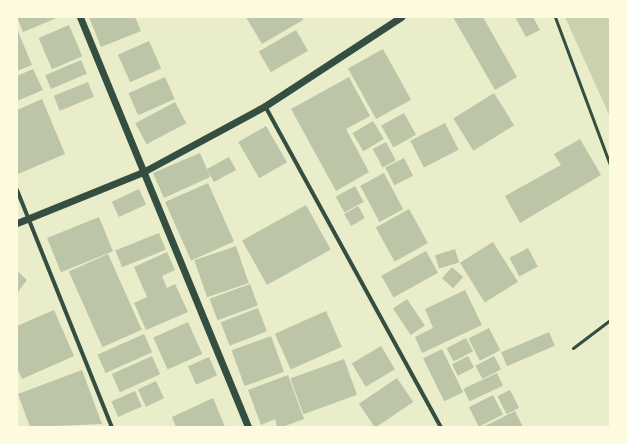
<!DOCTYPE html>
<html>
<head>
<meta charset="utf-8">
<style>
  body { margin:0 }
  #map { position:relative; width:627px; height:444px; overflow:hidden; background:#e9edc9; font-family:"Alegreya Sans",sans-serif }
  div>[style] { position:absolute }
  [style*='--x'] { left:calc(var(--x)*1px); top:calc(var(--y)*1px); width:calc(var(--w)*1px); rotate:calc(var(--a)*1deg) }
  .green>* { inset:0; background:#cad2ad }
  .building>* { inset:0; background:#bcc5a7; transform-origin:0 0 }
  .service>* { height:3px; margin:-1.5px; padding:0 1.5px; transform-origin:1.5px; border-radius:1.5px; background:#344e41 }
  .minor>* { height:4px; margin:-2px; padding:0 2px; transform-origin:2px; border-radius:2px; background:#344e41 }
  .tertiary>* { height:7px; margin:-3.5px; padding:0 3.5px; transform-origin:3.5px; border-radius:3.5px; background:#344e41 }
  span { translate:-50% -50%; white-space:nowrap; text-align:center; line-height:1.15; -webkit-text-stroke:4px #fefae0; paint-order:stroke }
  .frame { position:absolute; inset:0; border:18px solid #fefae0; pointer-events:none }
</style>
</head>
<body>
<div id="map">
  <div class="green">
    <i style="clip-path:polygon(565px 17px,610px 17px,610px 117px)"></i>
  </div>
  <div class="building">
    <i style="clip-path:polygon(17px 17px,59px 17px,23px 32px)"></i>
    <i style="clip-path:polygon(89px 17px,135px 17px,141px 31px,101px 47px)"></i>
    <i style="clip-path:polygon(246px 17px,302px 17px,303px 20px,262px 44px)"></i>
    <i style="clip-path:polygon(453px 17px,483px 17px,517px 77px,495px 90px)"></i>
    <i style="clip-path:polygon(515px 17px,533px 17px,540px 30px,526px 37px)"></i>
    <i style="left:69px;top:25px;width:34px;height:33px;rotate:67deg"></i>
    <i style="clip-path:polygon(17px 29px,32px 65px,17px 71px)"></i>
    <i style="left:296px;top:30px;width:24px;height:43px;rotate:60deg"></i>
    <i style="left:149px;top:41px;width:30px;height:34px;rotate:66deg"></i>
    <i style="left:383px;top:49px;width:58px;height:40px;rotate:61deg"></i>
    <i style="left:81px;top:60px;width:15px;height:39px;rotate:67deg"></i>
    <i style="clip-path:polygon(33px 69px,43px 90px,17px 101px,17px 76px)"></i>
    <i style="left:165px;top:77px;width:24px;height:40px;rotate:66deg"></i>
    <i style="clip-path:polygon(349px 77px,370px 116px,346px 129px,369px 172px,336px 191px,291px 109px)"></i>
    <i style="left:88px;top:82px;width:16px;height:37px;rotate:68deg"></i>
    <i style="left:494px;top:93px;width:38px;height:48px;rotate:58deg"></i>
    <i style="clip-path:polygon(42px 99px,65px 154px,18px 174px,17px 110px)"></i>
    <i style="left:175px;top:102px;width:24px;height:45px;rotate:62deg"></i>
    <i style="left:404px;top:113px;width:25px;height:26px;rotate:61deg"></i>
    <i style="left:373px;top:121px;width:21px;height:24px;rotate:59deg"></i>
    <i style="left:445px;top:123px;width:30px;height:39px;rotate:63deg"></i>
    <i style="left:266px;top:126px;width:42px;height:32px;rotate:60deg"></i>
    <i style="clip-path:polygon(580px 139px,601px 175px,520px 223px,505px 196px,561px 165px,554px 154px)"></i>
    <i style="left:386px;top:142px;width:21px;height:15px;rotate:62deg"></i>
    <i style="clip-path:polygon(200px 153px,207px 169px,229px 157px,236px 170px,214px 182px,208px 171px,210px 177px,164px 198px,153px 173px)"></i>
    <i style="left:404px;top:158px;width:20px;height:21px;rotate:63deg"></i>
    <i style="left:384px;top:173px;width:41px;height:27px;rotate:62deg"></i>
    <i style="left:208px;top:183px;width:64px;height:47px;rotate:66deg"></i>
    <i style="left:355px;top:186px;width:18px;height:22px;rotate:61deg"></i>
    <i style="left:139px;top:189px;width:17px;height:30px;rotate:65deg"></i>
    <i style="left:306px;top:205px;width:51px;height:73px;rotate:61deg"></i>
    <i style="left:358px;top:206px;width:14px;height:16px;rotate:60deg"></i>
    <i style="left:409px;top:209px;width:39px;height:38px;rotate:61deg"></i>
    <i style="left:99px;top:217px;width:37px;height:56px;rotate:68deg"></i>
    <i style="left:159px;top:233px;width:18px;height:47px;rotate:68deg"></i>
    <i style="left:493px;top:242px;width:47px;height:39px;rotate:58deg"></i>
    <i style="left:236px;top:246px;width:39px;height:44px;rotate:71deg"></i>
    <i style="left:528px;top:248px;width:21px;height:21px;rotate:62deg"></i>
    <i style="left:455px;top:249px;width:14px;height:21px;rotate:73deg"></i>
    <i style="left:426px;top:251px;width:25px;height:51px;rotate:61deg"></i>
    <i style="clip-path:polygon(167px 252px,175px 270px,162px 276px,167px 288px,175px 284px,188px 312px,146px 330px,134px 303px,147px 297px,134px 267px)"></i>
    <i style="left:108px;top:254px;width:83px;height:43px;rotate:66deg"></i>
    <i style="left:452px;top:267px;width:15px;height:15px;rotate:42deg"></i>
    <i style="clip-path:polygon(17px 271px,27px 280px,17px 293px)"></i>
    <i style="left:250px;top:284px;width:23px;height:43px;rotate:70deg"></i>
    <i style="clip-path:polygon(465px 290px,482px 325px,422px 353px,415px 337px,433px 328px,425px 309px)"></i>
    <i style="left:407px;top:299px;width:32px;height:17px;rotate:56deg"></i>
    <i style="left:258px;top:308px;width:25px;height:40px;rotate:69deg"></i>
    <i style="clip-path:polygon(54px 310px,74px 356px,22px 379px,17px 368px,17px 326px)"></i>
    <i style="left:326px;top:311px;width:39px;height:56px;rotate:66deg"></i>
    <i style="left:188px;top:322px;width:35px;height:38px;rotate:66deg"></i>
    <i style="left:489px;top:328px;width:25px;height:23px;rotate:63deg"></i>
    <i style="left:549px;top:332px;width:15px;height:52px;rotate:67deg"></i>
    <i style="left:144px;top:334px;width:20px;height:51px;rotate:66deg"></i>
    <i style="left:271px;top:336px;width:38px;height:42px;rotate:70deg"></i>
    <i style="left:466px;top:338px;width:15px;height:22px;rotate:62deg"></i>
    <i style="left:381px;top:346px;width:27px;height:34px;rotate:59deg"></i>
    <i style="left:442px;top:349px;width:48px;height:21px;rotate:64deg"></i>
    <i style="left:152px;top:356px;width:20px;height:44px;rotate:66deg"></i>
    <i style="left:468px;top:356px;width:13px;height:18px;rotate:63deg"></i>
    <i style="left:494px;top:356px;width:15px;height:21px;rotate:62deg"></i>
    <i style="left:209px;top:357px;width:20px;height:23px;rotate:66deg"></i>
    <i style="left:344px;top:359px;width:38px;height:57px;rotate:70deg"></i>
    <i style="clip-path:polygon(82px 370px,102px 424px,30px 427px,18px 394px)"></i>
    <i style="left:497px;top:373px;width:14px;height:37px;rotate:65deg"></i>
    <i style="clip-path:polygon(288px 375px,304px 419px,282px 427px,277px 427px,275px 419px,261px 425px,248px 390px)"></i>
    <i style="left:397px;top:378px;width:29px;height:46px;rotate:56deg"></i>
    <i style="left:156px;top:381px;width:19px;height:20px;rotate:65deg"></i>
    <i style="left:510px;top:390px;width:20px;height:14px;rotate:63deg"></i>
    <i style="left:135px;top:391px;width:17px;height:26px;rotate:66deg"></i>
    <i style="left:493px;top:395px;width:22px;height:27px;rotate:63deg"></i>
    <i style="clip-path:polygon(213px 398px,225px 427px,176px 427px,172px 417px)"></i>
    <i style="clip-path:polygon(515px 411px,523px 427px,483px 427px)"></i>
  </div>
  <div class="service">
    <i style="--x:555;--y:17;--w:158;--a:69.6"></i>
    <i style="--x:573;--y:348;--w:46;--a:-37.1"></i>
  </div>
  <div class="minor">
    <i style="--x:265;--y:106;--w:366;--a:61.3"></i>
    <i style="--x:17;--y:190;--w:255;--a:68.2"></i>
  </div>
  <div class="tertiary">
    <i style="--x:80;--y:17;--w:443;--a:67.7"></i>
    <i style="--x:17;--y:223;--w:136;--a:-22"></i>
    <i style="--x:143;--y:172;--w:139;--a:-28.4"></i>
    <i style="--x:265;--y:106;--w:163;--a:-33.2"></i>
  </div>
  <div class="frame"></div>
</div>
</body>
</html>
